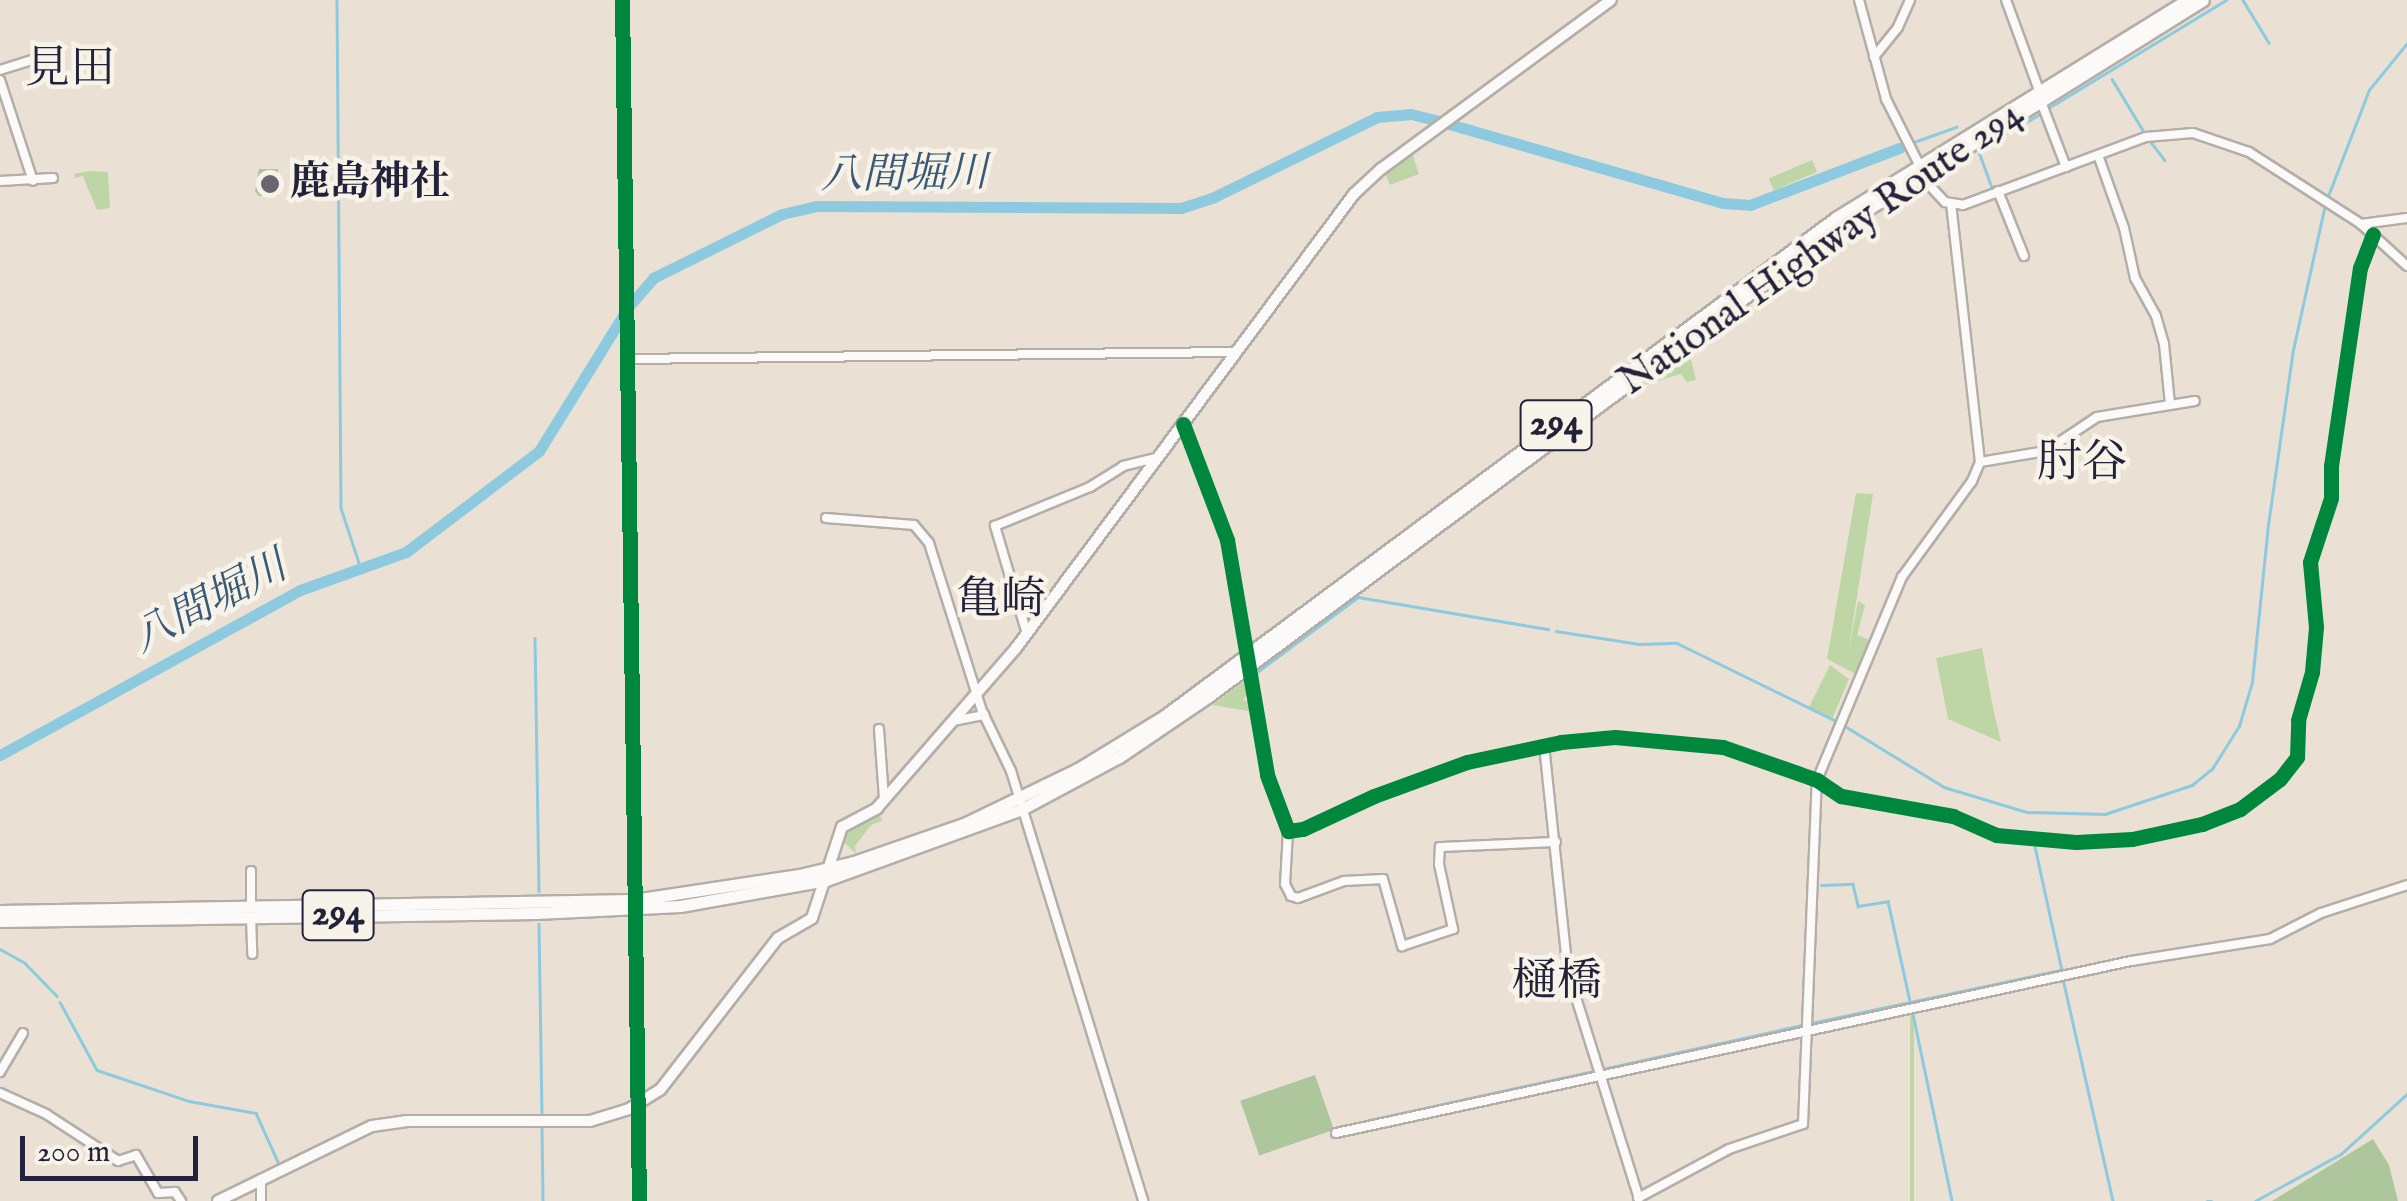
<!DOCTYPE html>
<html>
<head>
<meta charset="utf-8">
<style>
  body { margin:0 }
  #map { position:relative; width:2407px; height:1201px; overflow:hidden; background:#eae1d4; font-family:"IM FELL English","Noto Serif JP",serif }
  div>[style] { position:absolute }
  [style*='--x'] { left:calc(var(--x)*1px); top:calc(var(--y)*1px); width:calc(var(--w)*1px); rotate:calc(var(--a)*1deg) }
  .green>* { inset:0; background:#bed6a5; transform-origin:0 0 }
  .forest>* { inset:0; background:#adc69b; transform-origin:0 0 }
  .stream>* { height:2.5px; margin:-1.25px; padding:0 1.25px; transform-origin:1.25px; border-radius:1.25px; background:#8ecadf }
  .river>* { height:11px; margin:-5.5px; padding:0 5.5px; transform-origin:5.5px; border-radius:5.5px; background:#8ecadf }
  .roads { filter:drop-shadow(2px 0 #b4aea9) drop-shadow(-2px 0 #b4aea9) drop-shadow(0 2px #b4aea9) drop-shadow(0 -2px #b4aea9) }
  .minor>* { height:8px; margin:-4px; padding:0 4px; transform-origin:4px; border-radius:4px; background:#fcfaf9 }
  .major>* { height:10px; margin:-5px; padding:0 5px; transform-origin:5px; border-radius:5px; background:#fcfaf9 }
  .highway>* { height:11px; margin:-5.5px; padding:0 5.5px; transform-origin:5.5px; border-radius:5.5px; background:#fcfaf9 }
  .cycleway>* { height:15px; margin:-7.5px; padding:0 7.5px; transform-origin:7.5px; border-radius:7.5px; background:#00873e }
  .dots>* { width:28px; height:28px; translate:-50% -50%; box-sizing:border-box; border:5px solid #f7f3e8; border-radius:50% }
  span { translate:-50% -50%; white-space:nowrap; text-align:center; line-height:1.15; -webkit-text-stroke:9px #f7f3e8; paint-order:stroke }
  .shield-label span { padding:2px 8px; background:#f7f3e8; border:2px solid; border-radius:8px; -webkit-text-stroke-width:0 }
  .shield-label { font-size:38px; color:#22223b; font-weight:700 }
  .poi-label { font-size:40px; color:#22223b; font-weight:700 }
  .left { translate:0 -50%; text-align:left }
  .street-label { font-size:40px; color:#22223b }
  .water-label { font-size:42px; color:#3a5976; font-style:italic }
  .quarter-label { font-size:45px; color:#22223b }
  .scale { position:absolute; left:20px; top:1136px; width:178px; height:45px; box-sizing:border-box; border:5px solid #22223b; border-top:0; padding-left:12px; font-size:30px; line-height:35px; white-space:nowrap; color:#22223b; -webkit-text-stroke:8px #f7f3e8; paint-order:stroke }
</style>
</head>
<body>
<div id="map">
  <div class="green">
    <i style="clip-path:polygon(1412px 153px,1419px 174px,1390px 185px,1385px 173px)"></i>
    <i style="left:1812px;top:160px;width:13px;height:47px;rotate:67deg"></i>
    <i style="clip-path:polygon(89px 171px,108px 172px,110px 208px,97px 210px,83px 176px,75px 178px,74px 174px)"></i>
    <i style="clip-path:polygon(1682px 352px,1690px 355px,1696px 380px,1687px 382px,1681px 374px,1640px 386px)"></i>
    <i style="clip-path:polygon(1856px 493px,1873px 494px,1848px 654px,1858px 601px,1865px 605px,1857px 635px,1870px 640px,1856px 674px,1827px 659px)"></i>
    <i style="clip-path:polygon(1982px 648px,1993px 708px,2001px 742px,1948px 719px,1936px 658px)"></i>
    <i style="clip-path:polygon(1830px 665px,1849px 679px,1832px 719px,1809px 707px)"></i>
    <i style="clip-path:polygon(1245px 681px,1248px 693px,1243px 700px,1252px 703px,1253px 712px,1213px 705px)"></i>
    <i style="clip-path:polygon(879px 812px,882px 821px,871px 825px,855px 846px,856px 854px,842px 840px,844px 834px)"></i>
    <i style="left:1910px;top:1012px;width:4px;height:193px"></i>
  </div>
  <div class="forest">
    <i style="clip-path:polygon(259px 169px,278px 169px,279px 196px,259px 196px,255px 191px)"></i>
    <i style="left:1315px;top:1075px;width:58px;height:79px;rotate:71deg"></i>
    <i style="clip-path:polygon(2373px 1139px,2389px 1165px,2398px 1201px,2272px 1201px)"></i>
  </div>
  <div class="stream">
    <i style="--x:337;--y:0;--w:508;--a:89.55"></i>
    <i style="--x:341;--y:508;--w:64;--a:71.8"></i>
    <i style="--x:2243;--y:0;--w:50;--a:58.8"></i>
    <i style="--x:2112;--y:79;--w:62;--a:58.9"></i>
    <i style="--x:2050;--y:107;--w:206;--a:-31.3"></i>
    <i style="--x:2150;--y:141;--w:24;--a:52"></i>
    <i style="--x:1914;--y:142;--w:45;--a:-19.7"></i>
    <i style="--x:1979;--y:152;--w:37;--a:70"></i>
    <i style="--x:1971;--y:153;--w:81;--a:-29.4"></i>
    <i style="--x:2328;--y:196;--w:114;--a:-68.9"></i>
    <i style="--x:2369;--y:90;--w:60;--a:-51"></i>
    <i style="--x:1556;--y:631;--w:84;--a:8.9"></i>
    <i style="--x:1639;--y:644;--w:38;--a:-2"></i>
    <i style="--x:1677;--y:643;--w:175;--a:26.1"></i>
    <i style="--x:535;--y:638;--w:253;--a:89.1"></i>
    <i style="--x:1257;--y:672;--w:126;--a:-36.6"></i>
    <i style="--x:1358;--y:597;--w:193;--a:9.6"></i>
    <i style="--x:1845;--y:726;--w:116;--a:31.6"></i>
    <i style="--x:1944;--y:787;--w:87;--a:16.8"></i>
    <i style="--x:2027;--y:812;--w:78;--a:1.5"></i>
    <i style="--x:2105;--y:814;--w:92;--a:-18.4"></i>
    <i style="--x:2192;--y:785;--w:26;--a:-39"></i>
    <i style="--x:2212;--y:769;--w:51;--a:-57.9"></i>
    <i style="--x:2239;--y:726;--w:46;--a:-73.5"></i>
    <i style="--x:2252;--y:682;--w:158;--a:-84.2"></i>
    <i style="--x:2268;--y:525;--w:177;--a:-81.9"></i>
    <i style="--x:2293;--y:350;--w:148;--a:-77.6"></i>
    <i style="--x:2034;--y:842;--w:131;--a:77.7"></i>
    <i style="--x:1821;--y:885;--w:32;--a:-2"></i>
    <i style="--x:1853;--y:884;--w:23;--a:77"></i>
    <i style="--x:1858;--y:906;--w:30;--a:-9"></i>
    <i style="--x:1888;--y:901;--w:102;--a:77.6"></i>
    <i style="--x:539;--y:924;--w:193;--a:89.1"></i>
    <i style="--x:0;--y:949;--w:29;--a:29"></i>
    <i style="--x:25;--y:963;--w:46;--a:45.9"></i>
    <i style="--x:60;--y:1002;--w:77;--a:61.4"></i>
    <i style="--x:97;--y:1070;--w:97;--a:18.6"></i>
    <i style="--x:189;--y:1101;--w:68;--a:10.2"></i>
    <i style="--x:256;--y:1113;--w:56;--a:65.7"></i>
    <i style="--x:1913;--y:1014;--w:191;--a:78.2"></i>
    <i style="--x:1811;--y:1023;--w:256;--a:-12"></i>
    <i style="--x:2061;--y:970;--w:237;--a:77.3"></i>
    <i style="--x:1370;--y:1120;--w:443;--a:-12.4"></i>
    <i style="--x:542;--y:1128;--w:73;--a:89.2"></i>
    <i style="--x:2207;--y:1201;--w:5;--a:0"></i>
    <i style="--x:2255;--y:1201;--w:98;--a:-28.7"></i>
    <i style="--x:2341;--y:1154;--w:89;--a:-42.3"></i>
  </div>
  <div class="river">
    <i style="--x:1449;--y:124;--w:285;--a:16.1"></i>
    <i style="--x:1723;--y:203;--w:27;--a:4"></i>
    <i style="--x:1750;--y:205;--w:160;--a:-20.9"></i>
    <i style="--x:0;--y:755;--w:342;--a:-28.8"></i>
    <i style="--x:300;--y:590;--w:113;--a:-19.7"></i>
    <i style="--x:406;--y:552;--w:167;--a:-37.2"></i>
    <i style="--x:539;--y:451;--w:171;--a:-58.2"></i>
    <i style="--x:629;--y:306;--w:37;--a:-49"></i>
    <i style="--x:653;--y:278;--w:144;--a:-26.4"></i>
    <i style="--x:782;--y:214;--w:36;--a:-13"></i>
    <i style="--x:817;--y:206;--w:364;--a:0.3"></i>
    <i style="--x:1181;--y:208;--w:33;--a:-18"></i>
    <i style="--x:1212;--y:198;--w:184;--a:-26.1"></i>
    <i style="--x:1377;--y:117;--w:34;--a:-5"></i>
    <i style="--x:1411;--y:114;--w:30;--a:14"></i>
  </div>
  <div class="roads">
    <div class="minor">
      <i style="--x:622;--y:0;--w:1201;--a:89.19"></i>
      <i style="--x:1859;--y:0;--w:103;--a:74.7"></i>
      <i style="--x:1886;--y:99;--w:97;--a:63.2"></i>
      <i style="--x:1930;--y:186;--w:22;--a:47"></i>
      <i style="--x:1945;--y:202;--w:18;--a:9"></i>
      <i style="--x:1963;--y:205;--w:195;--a:-20.4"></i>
      <i style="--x:2146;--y:137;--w:47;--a:-4.9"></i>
      <i style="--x:2193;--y:133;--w:59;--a:18.7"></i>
      <i style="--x:2249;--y:152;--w:133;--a:32.7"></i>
      <i style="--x:2361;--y:224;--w:62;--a:42.4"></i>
      <i style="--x:2006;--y:0;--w:96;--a:69.9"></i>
      <i style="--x:1874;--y:57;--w:38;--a:-51"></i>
      <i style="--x:1898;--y:27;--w:30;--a:-66"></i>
      <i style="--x:0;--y:70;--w:53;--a:-17.4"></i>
      <i style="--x:0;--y:80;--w:106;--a:71.9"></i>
      <i style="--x:2040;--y:99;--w:73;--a:69.1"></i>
      <i style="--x:2098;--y:155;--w:77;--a:70.4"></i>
      <i style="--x:2124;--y:228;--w:51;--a:77.6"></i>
      <i style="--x:2135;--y:278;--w:43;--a:61.1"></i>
      <i style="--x:2156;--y:316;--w:29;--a:74"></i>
      <i style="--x:2164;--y:344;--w:60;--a:84.3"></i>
      <i style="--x:0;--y:181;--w:53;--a:-3.2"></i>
      <i style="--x:1998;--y:191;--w:70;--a:68.2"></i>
      <i style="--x:2361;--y:224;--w:46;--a:-7.4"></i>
      <i style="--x:628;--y:359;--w:608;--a:-0.66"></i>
      <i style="--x:1183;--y:424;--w:124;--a:69.2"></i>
      <i style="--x:1227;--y:540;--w:238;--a:80.3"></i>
      <i style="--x:1267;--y:775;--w:60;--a:69.4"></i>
      <i style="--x:1288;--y:831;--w:15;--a:-8"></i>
      <i style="--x:1303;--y:829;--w:78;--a:-24.9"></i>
      <i style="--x:1374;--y:796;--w:99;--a:-20.1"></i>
      <i style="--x:1467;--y:762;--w:96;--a:-12"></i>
      <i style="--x:1561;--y:742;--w:54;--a:-5.3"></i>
      <i style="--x:1615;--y:737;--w:108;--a:5.3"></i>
      <i style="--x:1723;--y:747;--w:100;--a:19.3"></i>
      <i style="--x:1817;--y:780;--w:29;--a:34"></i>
      <i style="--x:1841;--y:796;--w:114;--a:10.1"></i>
      <i style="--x:1953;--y:816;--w:47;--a:23.8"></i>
      <i style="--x:1996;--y:835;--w:80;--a:5"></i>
      <i style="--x:2076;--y:842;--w:56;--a:-3.1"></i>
      <i style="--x:2132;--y:839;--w:72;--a:-12.1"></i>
      <i style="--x:2202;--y:824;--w:41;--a:-21.5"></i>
      <i style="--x:2240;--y:809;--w:50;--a:-36.9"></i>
      <i style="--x:2280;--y:779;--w:28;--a:-52"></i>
      <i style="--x:2297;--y:757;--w:37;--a:-88"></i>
      <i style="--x:2298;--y:720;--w:50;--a:-73.7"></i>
      <i style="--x:2312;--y:672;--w:45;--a:-84.9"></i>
      <i style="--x:2316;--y:627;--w:65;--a:-95.3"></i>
      <i style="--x:2310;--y:562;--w:67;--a:-71.8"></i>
      <i style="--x:2331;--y:498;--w:32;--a:-90"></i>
      <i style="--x:2331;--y:466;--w:200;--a:-81.7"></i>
      <i style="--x:2360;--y:268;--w:36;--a:-69"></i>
      <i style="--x:1980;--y:462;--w:67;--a:-9.5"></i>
      <i style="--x:2046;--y:451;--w:61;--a:-33.7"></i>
      <i style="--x:2097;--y:417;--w:99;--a:-9.3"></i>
      <i style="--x:826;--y:518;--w:88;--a:4.5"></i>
      <i style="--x:914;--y:525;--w:23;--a:50"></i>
      <i style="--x:929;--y:543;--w:176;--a:72.5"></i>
      <i style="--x:982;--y:711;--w:67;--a:64.2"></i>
      <i style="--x:1011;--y:771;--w:450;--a:72.9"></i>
      <i style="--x:1027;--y:634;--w:113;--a:-106.5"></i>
      <i style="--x:995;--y:526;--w:103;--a:-22.3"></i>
      <i style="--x:1090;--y:487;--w:39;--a:-32"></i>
      <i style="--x:1123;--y:466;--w:36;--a:-14"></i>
      <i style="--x:953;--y:721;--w:32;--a:-11"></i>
      <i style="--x:879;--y:729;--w:70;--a:85.9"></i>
      <i style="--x:1544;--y:745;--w:228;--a:84"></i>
      <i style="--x:1568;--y:972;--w:237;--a:72.6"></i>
      <i style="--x:1288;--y:831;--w:53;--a:93.2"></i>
      <i style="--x:1285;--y:884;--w:13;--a:63"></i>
      <i style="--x:1291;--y:896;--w:7;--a:16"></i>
      <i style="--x:1298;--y:898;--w:49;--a:-20.3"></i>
      <i style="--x:1344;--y:881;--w:39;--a:-3"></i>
      <i style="--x:1383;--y:879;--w:70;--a:74.2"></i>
      <i style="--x:1402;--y:946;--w:54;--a:-18.4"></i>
      <i style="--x:1453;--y:929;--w:66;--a:-102.2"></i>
      <i style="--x:1439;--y:864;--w:17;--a:-87"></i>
      <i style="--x:1440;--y:847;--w:116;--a:-2.5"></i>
      <i style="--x:251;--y:871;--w:36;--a:90"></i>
      <i style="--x:251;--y:917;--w:37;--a:88"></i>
      <i style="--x:0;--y:1072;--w:45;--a:-59.5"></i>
      <i style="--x:0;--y:1093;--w:51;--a:24.5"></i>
      <i style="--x:46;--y:1114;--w:86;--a:33.1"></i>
      <i style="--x:118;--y:1161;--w:19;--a:-18"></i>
      <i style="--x:136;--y:1155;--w:44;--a:59.9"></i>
      <i style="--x:158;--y:1193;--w:17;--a:-3"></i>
      <i style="--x:175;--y:1192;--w:11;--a:56"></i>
      <i style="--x:1336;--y:1133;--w:813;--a:-12.21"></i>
      <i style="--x:2131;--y:961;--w:141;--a:-9"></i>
      <i style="--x:2270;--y:939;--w:57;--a:-27"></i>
      <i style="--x:2321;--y:913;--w:90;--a:-18"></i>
      <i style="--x:261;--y:1179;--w:22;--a:90"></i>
      <i style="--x:1638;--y:1198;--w:103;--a:-28.3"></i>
      <i style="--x:1729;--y:1149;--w:78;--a:-18.7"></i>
      <i style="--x:1803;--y:1124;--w:344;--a:-87.7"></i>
      <i style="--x:1817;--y:780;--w:220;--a:-67.3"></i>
      <i style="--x:1902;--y:577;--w:119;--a:-53.9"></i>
      <i style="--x:1972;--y:481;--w:21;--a:-67"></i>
      <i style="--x:1980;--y:462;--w:259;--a:-96.4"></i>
    </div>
    <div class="major">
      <i style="--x:218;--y:1201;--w:171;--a:-26"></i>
      <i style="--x:372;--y:1126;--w:34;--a:-8"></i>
      <i style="--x:406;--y:1121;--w:184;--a:0"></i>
      <i style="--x:590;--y:1121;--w:41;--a:-17.1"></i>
      <i style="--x:629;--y:1109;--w:36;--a:-32"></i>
      <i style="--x:660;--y:1090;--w:192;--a:-52.2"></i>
      <i style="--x:778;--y:938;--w:39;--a:-30"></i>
      <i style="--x:812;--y:918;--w:96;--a:-71.8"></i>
      <i style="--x:842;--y:827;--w:40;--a:-28"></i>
      <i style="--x:877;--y:808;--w:212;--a:-49"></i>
      <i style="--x:1016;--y:648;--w:566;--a:-53.33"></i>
      <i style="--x:1354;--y:194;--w:37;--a:-43"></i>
      <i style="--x:1381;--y:169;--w:285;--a:-36.3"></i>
    </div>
    <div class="highway">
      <i style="--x:0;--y:911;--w:634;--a:-0.99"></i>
      <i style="--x:634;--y:900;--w:167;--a:-8.6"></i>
      <i style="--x:799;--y:875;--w:57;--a:-13.3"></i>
      <i style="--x:854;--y:862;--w:116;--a:-19.1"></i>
      <i style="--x:964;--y:824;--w:127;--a:-25.8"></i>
      <i style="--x:1078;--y:769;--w:100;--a:-31.5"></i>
      <i style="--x:1163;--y:717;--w:839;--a:-36.57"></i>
      <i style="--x:1837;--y:217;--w:412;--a:-31.8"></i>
      <i style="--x:0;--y:921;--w:536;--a:-0.86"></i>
      <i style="--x:536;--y:913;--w:144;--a:-2.8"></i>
      <i style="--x:680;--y:906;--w:148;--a:-10.1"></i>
      <i style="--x:826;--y:880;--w:208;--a:-19.9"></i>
      <i style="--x:1022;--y:809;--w:110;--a:-28.2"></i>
      <i style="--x:1119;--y:757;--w:109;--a:-34.1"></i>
      <i style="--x:1209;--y:696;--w:784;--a:-36.65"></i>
      <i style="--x:1838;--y:228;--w:430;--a:-32"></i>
    </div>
  </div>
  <div class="cycleway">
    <i style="--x:622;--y:0;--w:1201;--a:89.19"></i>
    <i style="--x:1183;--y:424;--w:124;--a:69.2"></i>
    <i style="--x:1227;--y:540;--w:238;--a:80.3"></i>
    <i style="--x:1267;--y:775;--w:60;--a:69.4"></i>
    <i style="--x:1288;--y:831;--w:15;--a:-8"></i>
    <i style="--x:1303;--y:829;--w:78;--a:-24.9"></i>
    <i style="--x:1374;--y:796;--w:99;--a:-20.1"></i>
    <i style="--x:1467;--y:762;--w:96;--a:-12"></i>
    <i style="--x:1561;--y:742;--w:54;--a:-5.3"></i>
    <i style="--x:1615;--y:737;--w:108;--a:5.3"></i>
    <i style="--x:1723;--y:747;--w:100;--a:19.3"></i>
    <i style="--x:1817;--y:780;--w:29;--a:34"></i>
    <i style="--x:1841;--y:796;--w:114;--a:10.1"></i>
    <i style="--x:1953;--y:816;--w:47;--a:23.8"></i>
    <i style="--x:1996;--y:835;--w:80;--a:5"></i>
    <i style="--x:2076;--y:842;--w:56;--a:-3.1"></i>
    <i style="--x:2132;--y:839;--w:72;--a:-12.1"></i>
    <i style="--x:2202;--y:824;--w:41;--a:-21.5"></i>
    <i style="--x:2240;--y:809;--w:50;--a:-36.9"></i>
    <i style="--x:2280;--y:779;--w:28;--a:-52"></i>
    <i style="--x:2297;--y:757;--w:37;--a:-88"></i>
    <i style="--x:2298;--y:720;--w:50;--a:-73.7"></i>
    <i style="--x:2312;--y:672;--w:45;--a:-84.9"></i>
    <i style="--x:2316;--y:627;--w:65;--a:-95.3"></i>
    <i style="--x:2310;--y:562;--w:67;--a:-71.8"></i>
    <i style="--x:2331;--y:498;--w:32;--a:-90"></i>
    <i style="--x:2331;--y:466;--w:200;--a:-81.7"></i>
    <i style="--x:2360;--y:268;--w:36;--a:-69"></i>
  </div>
  <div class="dots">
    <i style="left:270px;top:184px;background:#686571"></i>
  </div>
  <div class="shield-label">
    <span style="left:1556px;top:425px">294</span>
    <span style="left:338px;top:915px">294</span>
  </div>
  <div class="poi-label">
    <span class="left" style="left:290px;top:184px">鹿島神社</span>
  </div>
  <div class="street-label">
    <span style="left:1822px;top:249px;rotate:-35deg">National Highway Route 294</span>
  </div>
  <div class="water-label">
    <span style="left:904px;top:176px;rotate:-1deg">八間堀川</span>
    <span style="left:210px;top:604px;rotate:-28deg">八間堀川</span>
  </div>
  <div class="quarter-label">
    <span style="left:70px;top:70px">見田</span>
    <span style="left:2082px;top:464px">肘谷</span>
    <span style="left:1001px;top:601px">亀崎</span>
    <span style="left:1557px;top:983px">樋橋</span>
  </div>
  <div class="scale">200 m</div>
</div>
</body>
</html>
